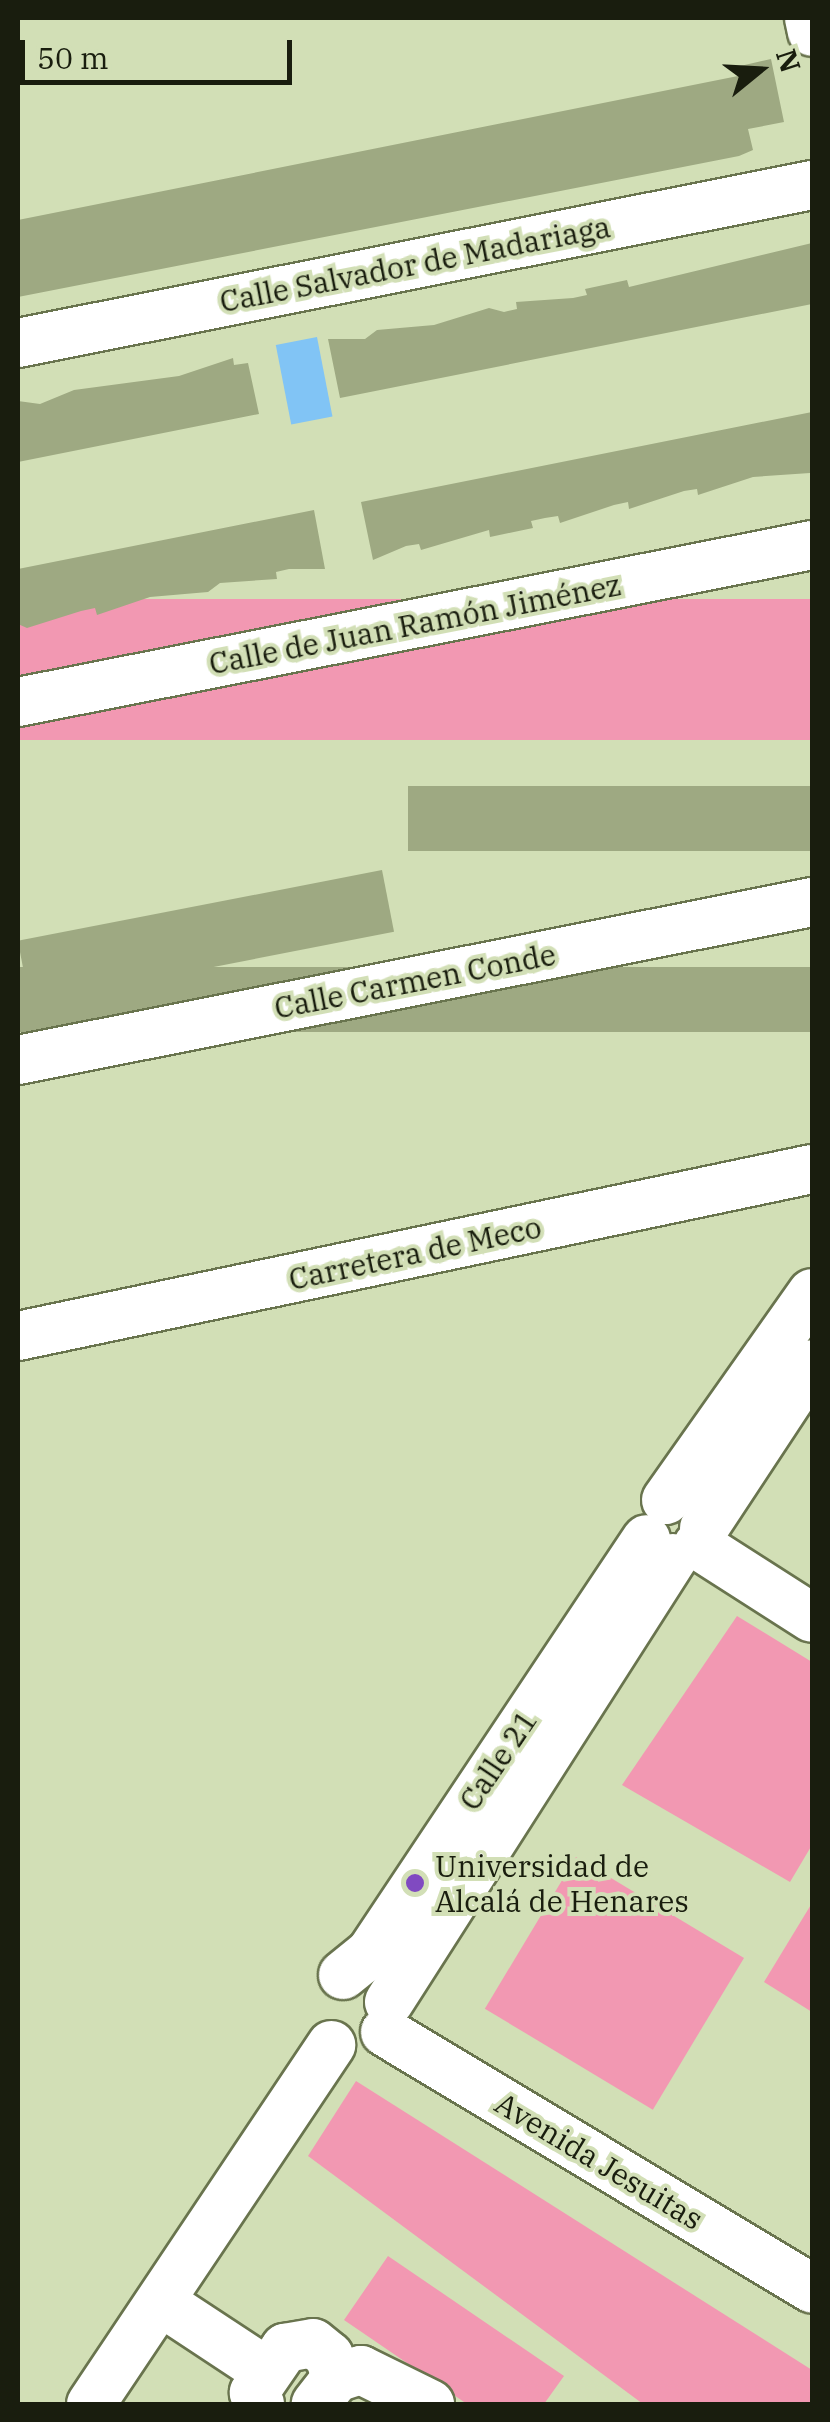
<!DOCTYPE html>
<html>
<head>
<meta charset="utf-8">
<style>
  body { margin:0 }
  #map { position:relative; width:830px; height:2422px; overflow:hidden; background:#d2dfb6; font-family:"IBM Plex Serif",serif }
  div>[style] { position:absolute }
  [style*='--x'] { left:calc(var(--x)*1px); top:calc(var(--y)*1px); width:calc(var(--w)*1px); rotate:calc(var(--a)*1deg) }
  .green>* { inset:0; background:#f298b2; transform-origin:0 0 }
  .water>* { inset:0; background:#81c4f5; transform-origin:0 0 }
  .building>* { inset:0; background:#9ea982; transform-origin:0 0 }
  .roads { filter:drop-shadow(2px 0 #69744e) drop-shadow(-2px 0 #69744e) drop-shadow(0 2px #69744e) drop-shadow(0 -2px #69744e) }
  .minor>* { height:48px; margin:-24px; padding:0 24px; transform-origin:24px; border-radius:24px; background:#fff }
  .dots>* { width:28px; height:28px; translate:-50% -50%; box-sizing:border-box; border:5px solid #d2dfb6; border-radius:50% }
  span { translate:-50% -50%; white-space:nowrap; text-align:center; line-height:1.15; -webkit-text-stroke:8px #d2dfb6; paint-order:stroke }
  .street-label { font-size:30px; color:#191d0e }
  .poi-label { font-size:30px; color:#191d0e }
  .left { translate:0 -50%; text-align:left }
  .frame { position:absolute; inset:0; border:20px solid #191d0e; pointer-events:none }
  .north { position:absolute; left:710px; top:20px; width:100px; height:100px; -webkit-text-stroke:8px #d2dfb6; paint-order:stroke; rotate:72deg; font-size:28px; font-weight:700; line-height:40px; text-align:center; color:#191d0e }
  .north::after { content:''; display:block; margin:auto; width:35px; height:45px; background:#191d0e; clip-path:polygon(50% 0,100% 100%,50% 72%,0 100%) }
  .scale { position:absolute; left:20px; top:40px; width:272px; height:45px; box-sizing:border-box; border:5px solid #191d0e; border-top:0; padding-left:12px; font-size:30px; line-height:35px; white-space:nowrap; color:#191d0e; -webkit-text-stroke:8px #d2dfb6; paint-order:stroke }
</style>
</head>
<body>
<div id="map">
  <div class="green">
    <i style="left:812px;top:599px;width:141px;height:811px;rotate:90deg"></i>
    <i style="clip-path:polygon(737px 1616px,812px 1662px,812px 1845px,790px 1882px,622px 1785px)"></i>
    <i style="left:576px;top:1857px;width:196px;height:177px;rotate:31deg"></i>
    <i style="clip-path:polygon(812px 1903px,812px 2012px,764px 1982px)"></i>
    <i style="clip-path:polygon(356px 2081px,812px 2370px,812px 2404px,643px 2404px,308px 2156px)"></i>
    <i style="clip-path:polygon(388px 2256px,564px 2376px,544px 2404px,467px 2404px,344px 2320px)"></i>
  </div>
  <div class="water">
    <i style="left:317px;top:337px;width:81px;height:42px;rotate:79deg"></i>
  </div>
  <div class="building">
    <i style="clip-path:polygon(771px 59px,784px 122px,748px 129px,753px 150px,739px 156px,18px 297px,18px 220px,738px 76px,736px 67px)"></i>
    <i style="clip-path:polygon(812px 243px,812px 304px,340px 398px,328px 339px,365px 339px,377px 330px,434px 325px,489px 308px,504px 312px,517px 309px,516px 302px,573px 298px,587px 295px,585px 289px,627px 280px,629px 287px)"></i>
    <i style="clip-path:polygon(233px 358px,234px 365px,248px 363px,259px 414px,18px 462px,18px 401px,40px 404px,74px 390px,179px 376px)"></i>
    <i style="clip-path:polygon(812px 412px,810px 473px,753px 477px,698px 495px,697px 489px,684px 491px,629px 509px,628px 502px,614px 505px,560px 523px,558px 516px,545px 518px,531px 521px,533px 528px,490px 537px,489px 530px,421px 550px,419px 544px,406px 546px,373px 560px,361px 502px)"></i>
    <i style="clip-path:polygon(314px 510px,325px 569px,289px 569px,276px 572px,277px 579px,220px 583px,208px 592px,150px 597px,97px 615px,95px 608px,81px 611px,27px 628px,18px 624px,18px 569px)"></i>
    <i style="left:812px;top:786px;width:65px;height:404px;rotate:90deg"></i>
    <i style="left:382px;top:870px;width:63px;height:371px;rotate:79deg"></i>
    <i style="left:812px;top:967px;width:65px;height:808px;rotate:90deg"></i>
  </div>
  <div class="roads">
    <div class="minor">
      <i style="--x:809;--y:18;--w:14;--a:78"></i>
      <i style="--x:18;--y:343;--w:810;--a:-11.25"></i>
      <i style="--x:18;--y:702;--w:809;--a:-11.18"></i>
      <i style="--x:18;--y:1060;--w:810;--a:-11.25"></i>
      <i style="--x:18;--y:1336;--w:811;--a:-11.88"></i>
      <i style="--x:666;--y:1500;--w:253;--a:-54.8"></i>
      <i style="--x:704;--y:1528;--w:196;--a:-56.6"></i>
      <i style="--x:698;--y:1545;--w:135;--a:32.6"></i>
      <i style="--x:343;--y:1975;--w:36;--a:-39"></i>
      <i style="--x:371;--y:1952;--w:496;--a:-56.3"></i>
      <i style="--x:389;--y:2002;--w:527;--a:-57.4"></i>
      <i style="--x:385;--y:2032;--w:498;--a:31"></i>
      <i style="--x:161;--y:2302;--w:127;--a:33.4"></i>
      <i style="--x:336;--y:2378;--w:26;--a:-18"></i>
      <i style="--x:361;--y:2370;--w:77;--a:26.2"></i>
      <i style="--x:91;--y:2404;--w:432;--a:-56.2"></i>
      <i style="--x:260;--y:2404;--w:13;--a:-119"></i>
      <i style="--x:254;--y:2393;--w:55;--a:-55.4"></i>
      <i style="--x:285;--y:2348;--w:28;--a:-10"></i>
      <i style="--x:313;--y:2343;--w:21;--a:39"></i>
      <i style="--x:329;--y:2356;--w:23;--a:72"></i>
      <i style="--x:336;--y:2378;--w:33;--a:128"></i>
    </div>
  </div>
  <div class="dots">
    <i style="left:415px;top:1883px;background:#804ac1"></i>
  </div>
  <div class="street-label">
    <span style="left:415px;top:264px;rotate:-11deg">Calle Salvador de Madariaga</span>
    <span style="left:415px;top:624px;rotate:-11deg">Calle de Juan Ramón Jiménez</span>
    <span style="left:415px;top:981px;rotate:-11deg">Calle Carmen Conde</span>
    <span style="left:415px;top:1253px;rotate:-12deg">Carretera de Meco</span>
    <span style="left:498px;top:1760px;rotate:-56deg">Calle 21</span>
    <span style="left:599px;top:2161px;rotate:31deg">Avenida Jesuitas</span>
  </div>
  <div class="poi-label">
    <span class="left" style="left:435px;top:1883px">Universidad de<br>Alcalá de Henares</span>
  </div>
  <div class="frame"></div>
  <div class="north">N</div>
  <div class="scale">50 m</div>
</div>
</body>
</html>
